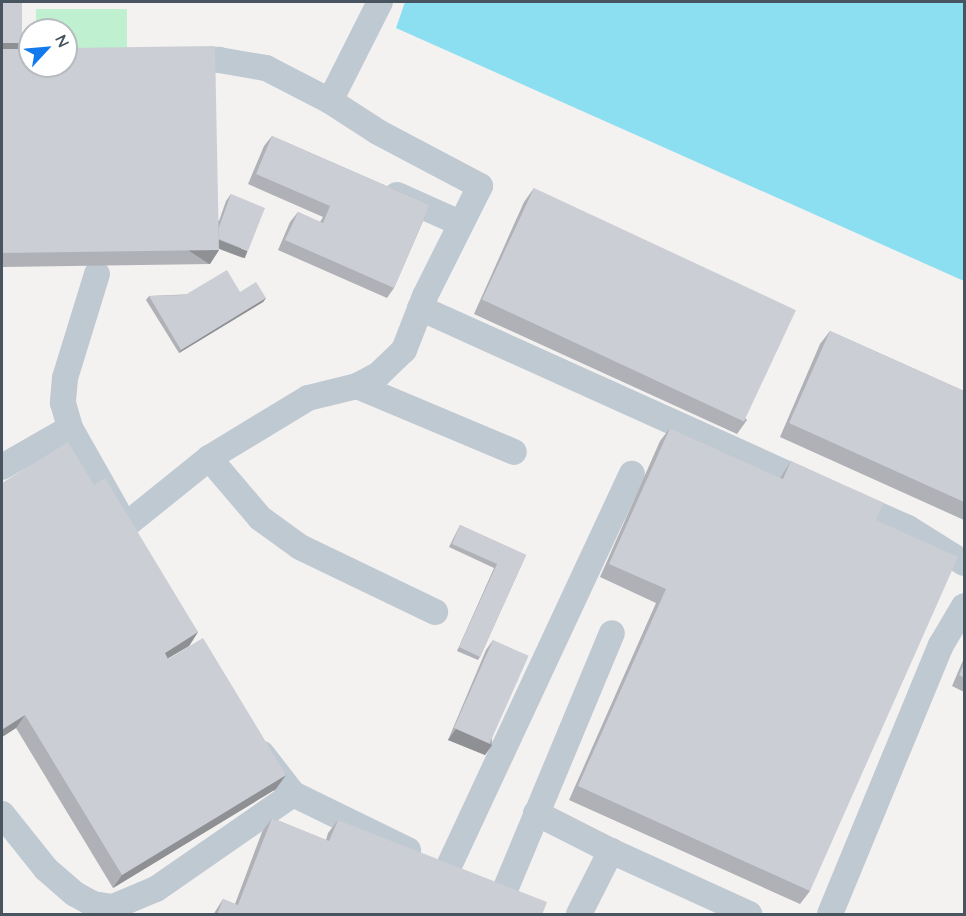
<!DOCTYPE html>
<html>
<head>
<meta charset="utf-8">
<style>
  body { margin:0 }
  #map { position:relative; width:966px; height:916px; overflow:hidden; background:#f4f1f1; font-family:Quicksand,sans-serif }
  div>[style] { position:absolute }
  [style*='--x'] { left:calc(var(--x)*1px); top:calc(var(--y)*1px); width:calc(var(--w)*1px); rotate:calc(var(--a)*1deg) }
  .green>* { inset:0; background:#bff1d1 }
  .water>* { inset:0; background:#8bdff0 }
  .minor>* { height:26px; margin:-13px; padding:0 13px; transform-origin:13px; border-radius:13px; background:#bfc9d1 }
  .wall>* { inset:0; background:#afb1b6 }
  .shaded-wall>* { inset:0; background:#8e9094; transform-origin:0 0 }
  .building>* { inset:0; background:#cbced4; transform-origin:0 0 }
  span { translate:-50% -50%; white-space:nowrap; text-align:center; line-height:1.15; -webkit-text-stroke:6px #fff; paint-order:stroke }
  .frame { position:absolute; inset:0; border:3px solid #485560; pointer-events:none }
  .north { position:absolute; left:18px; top:18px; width:60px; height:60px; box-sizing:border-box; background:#fff; border:2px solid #b6bbbf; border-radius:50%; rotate:64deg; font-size:16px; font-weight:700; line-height:24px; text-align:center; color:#485560 }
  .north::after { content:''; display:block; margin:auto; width:21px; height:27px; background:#127aec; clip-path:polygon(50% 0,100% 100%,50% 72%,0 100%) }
</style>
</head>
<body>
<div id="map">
  <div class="green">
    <i style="clip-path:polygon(36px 9px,127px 9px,127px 56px,66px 56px,66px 30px,36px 30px)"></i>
  </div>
  <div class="water">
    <i style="clip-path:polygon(405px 2px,964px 2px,964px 281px,396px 28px)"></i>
  </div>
  <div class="minor">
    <i style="--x:182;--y:61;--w:37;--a:-2"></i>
    <i style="--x:219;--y:60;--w:48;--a:9.7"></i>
    <i style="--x:266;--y:68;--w:72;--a:27.3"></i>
    <i style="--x:330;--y:101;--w:111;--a:-63.2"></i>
    <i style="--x:397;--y:195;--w:69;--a:24"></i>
    <i style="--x:97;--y:274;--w:109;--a:107.1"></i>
    <i style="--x:65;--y:378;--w:25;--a:95"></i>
    <i style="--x:63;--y:403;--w:26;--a:74"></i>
    <i style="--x:70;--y:428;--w:95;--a:60.5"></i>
    <i style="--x:420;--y:308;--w:432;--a:24.3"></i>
    <i style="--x:357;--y:386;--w:170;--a:22.8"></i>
    <i style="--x:209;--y:458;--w:79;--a:49.6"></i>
    <i style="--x:260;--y:518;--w:49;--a:35.9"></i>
    <i style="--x:300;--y:547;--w:150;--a:25.7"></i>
    <i style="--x:2;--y:467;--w:78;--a:-29.8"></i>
    <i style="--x:847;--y:501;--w:67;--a:23.9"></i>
    <i style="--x:908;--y:528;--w:66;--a:32"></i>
    <i style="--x:126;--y:525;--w:107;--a:-38.9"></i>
    <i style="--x:209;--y:458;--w:116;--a:-31.2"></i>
    <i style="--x:308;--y:398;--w:50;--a:-13.8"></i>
    <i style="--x:357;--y:386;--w:24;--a:-28"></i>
    <i style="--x:378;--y:375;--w:36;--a:-44"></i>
    <i style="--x:404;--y:350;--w:58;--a:-68.7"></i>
    <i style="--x:425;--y:296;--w:123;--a:-63.4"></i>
    <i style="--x:480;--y:186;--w:115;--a:-152.1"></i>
    <i style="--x:378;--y:132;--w:57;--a:-147.1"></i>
    <i style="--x:262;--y:754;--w:51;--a:52.2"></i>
    <i style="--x:293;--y:794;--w:128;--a:26"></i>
    <i style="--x:536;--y:813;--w:84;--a:26.9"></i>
    <i style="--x:2;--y:814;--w:70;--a:51.3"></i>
    <i style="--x:46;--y:869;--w:38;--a:41"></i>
    <i style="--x:75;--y:894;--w:21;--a:29"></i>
    <i style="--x:93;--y:904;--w:20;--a:9"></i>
    <i style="--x:113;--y:907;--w:47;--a:-22.7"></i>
    <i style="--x:156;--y:889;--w:167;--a:-34.7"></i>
    <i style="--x:448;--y:868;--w:435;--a:-65"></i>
    <i style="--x:505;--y:890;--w:278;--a:-67.4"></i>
    <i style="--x:579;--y:914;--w:71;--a:-63.1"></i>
    <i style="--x:611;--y:851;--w:152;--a:24.5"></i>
    <i style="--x:830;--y:914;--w:291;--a:-67.6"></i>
    <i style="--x:941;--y:645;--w:45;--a:-59.5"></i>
  </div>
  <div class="wall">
    <i style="clip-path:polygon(2px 2px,23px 42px,19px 49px,219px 221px,226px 201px,231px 194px,243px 258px,219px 249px,219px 250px,210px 264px,2px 267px)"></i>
    <i style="clip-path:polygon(272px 136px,430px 205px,394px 288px,387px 298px,278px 250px,290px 222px,298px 212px,320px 222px,323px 217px,248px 184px,264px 146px)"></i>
    <i style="clip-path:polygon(534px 188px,747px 420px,737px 434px,474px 314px,524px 202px)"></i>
    <i style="clip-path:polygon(240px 292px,266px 298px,263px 302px,179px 353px,146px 300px,149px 296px)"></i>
    <i style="clip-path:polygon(830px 331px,964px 391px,964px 520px,780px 437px,820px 344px)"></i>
    <i style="clip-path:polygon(670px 428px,780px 478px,791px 461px,876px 520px,810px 891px,800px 904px,569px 800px,656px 603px,600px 577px,660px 441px)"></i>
    <i style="clip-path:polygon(2px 483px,94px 485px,198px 632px,189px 646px,168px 658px,276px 789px,113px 888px,16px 728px,2px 737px)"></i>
    <i style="clip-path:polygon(460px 525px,526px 555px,480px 657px,478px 660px,457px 651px,494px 568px,449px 547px)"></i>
    <i style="clip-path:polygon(493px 640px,492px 745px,485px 755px,448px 740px,486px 650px)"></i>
    <i style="clip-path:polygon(964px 658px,964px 692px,952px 686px)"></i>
    <i style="clip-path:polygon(272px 818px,326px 840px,328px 833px,338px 820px,542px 915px,213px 915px,223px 899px,235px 904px,262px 832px)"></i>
  </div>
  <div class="shaded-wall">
    <i style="clip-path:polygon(23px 42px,14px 56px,2px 56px,2px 43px)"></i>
    <i style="left:214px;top:238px;width:36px;height:8px;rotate:21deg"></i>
    <i style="left:219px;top:250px;width:17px;height:217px;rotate:123deg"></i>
    <i style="clip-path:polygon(266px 298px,263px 302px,179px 353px,181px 350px)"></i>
    <i style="clip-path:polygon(198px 632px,189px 646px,155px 666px,165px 653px)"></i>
    <i style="clip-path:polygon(25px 715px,16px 728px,2px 737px,2px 731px,3px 729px)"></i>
    <i style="clip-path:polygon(456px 729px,492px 745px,485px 755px,448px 740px)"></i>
    <i style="clip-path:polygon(286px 775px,276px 789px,113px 888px,122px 875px)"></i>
  </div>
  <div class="building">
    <i style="left:2px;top:2px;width:20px;height:41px"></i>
    <i style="clip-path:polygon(215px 46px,219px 250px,2px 253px,2px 49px,30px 49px,30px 66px,66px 66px,66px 48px)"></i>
    <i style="clip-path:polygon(272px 136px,430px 205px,394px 288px,285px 240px,298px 212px,323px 223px,330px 206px,256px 174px)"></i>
    <i style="left:534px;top:188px;width:289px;height:123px;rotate:25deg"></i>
    <i style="clip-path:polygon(231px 194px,265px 208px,248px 251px,219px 239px,219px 227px)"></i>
    <i style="clip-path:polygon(227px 270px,240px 292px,256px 282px,266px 298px,181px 350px,149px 296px,185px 295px)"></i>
    <i style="clip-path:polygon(830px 331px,964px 391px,964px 502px,789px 423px)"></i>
    <i style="clip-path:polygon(670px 428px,783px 479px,791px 461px,884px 503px,876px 520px,958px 557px,810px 891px,578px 786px,666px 589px,609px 564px)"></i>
    <i style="clip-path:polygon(68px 442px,94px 485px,105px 478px,198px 632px,165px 653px,168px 659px,203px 638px,286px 775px,122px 875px,25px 715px,3px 729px,2px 726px,2px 483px)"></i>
    <i style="clip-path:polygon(460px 525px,526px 555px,480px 657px,459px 647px,497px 564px,452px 544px)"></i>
    <i style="left:493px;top:640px;width:39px;height:96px;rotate:24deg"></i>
    <i style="clip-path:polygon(964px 664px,964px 678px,959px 675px)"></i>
    <i style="clip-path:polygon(272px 818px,329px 841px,338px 820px,547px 902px,542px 915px,217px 915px,223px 899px,238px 905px)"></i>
  </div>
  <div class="frame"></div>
  <div class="north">N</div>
</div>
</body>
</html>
